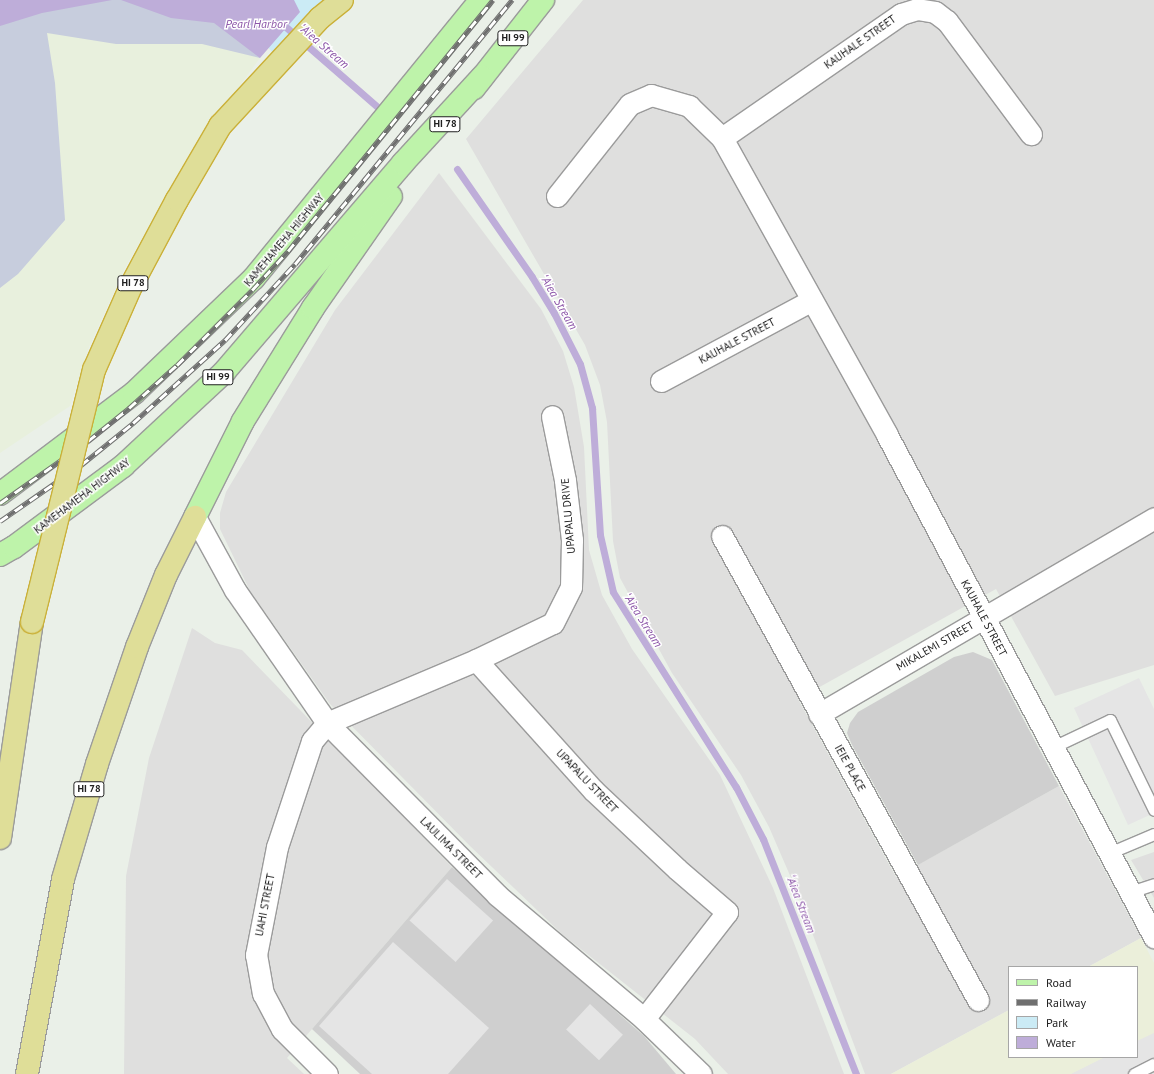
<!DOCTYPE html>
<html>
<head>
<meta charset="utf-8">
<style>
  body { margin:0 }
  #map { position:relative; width:1154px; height:1074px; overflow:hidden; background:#eaf0e8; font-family:"PT Sans",sans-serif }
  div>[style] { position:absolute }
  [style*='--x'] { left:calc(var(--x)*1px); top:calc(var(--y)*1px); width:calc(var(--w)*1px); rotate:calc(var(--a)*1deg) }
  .residential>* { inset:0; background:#dfdfde }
  .commercial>* { inset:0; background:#ebefda }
  .religious>* { inset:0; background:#cfcfcf }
  .military>* { inset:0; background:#e8f0dd }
  .wetland>* { inset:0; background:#c7cddd }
  .park>* { inset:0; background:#cbebf5 }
  .parking>* { inset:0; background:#e5e5e5; transform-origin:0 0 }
  .water>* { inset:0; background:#beadd9 }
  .stream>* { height:7px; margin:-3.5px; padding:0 3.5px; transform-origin:3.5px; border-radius:3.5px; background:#beadd9 }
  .roads { filter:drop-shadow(1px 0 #9b9b9b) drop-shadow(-1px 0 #9b9b9b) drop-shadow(0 1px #9b9b9b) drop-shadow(0 -1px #9b9b9b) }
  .lane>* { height:11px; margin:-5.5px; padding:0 5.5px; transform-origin:5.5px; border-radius:5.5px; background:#fff }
  .street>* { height:21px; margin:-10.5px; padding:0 10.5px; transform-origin:10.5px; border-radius:10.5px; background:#fff }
  .primary>* { height:22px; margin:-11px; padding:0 11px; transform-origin:11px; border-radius:11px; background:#bef3aa }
  .highway>* { height:22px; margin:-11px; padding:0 11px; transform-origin:11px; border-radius:11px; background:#dfde98 }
  .rail>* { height:4.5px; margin-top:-2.25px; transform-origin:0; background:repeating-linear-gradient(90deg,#fff 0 9px,#6f6f6f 0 18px); box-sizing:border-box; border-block:1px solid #6f6f6f }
  .bridges { filter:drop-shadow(1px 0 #cab039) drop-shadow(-1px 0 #cab039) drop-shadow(0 1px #cab039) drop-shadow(0 -1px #cab039) }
  .highway-bridge>* { height:22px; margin:-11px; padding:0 11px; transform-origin:11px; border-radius:11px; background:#dfde98 }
  span { translate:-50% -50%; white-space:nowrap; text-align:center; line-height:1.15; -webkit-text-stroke:3px #fff; paint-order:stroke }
  .shield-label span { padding:1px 3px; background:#fff; border:1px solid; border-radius:3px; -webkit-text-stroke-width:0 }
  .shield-label { font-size:10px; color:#212121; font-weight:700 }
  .street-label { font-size:11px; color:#212121 }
  .water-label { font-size:12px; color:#8c56a8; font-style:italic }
  .legend { position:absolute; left:1008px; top:966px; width:130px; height:92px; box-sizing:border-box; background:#fff; border:1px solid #a6a6a6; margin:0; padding:5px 7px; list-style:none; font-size:12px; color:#212121 }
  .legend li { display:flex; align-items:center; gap:8px; height:20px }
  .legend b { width:20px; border:1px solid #a6a6a6 }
</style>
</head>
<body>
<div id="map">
  <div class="residential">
    <i style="clip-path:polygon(583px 0,1154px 0,1154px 665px,1055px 696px,996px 589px,798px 699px,896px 877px,1059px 786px,1141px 938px,1088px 967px,1009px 967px,1009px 1010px,891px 1074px,865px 1074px,795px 887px,769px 827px,741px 775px,672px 673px,620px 578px,613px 541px,607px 422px,600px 385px,585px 345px,466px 139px)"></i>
    <i style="clip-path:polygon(439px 173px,541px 309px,563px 351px,574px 387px,584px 447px,589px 550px,602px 595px,632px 649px,720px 775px,773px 888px,844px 1074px,728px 1074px,695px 1039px,563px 935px,470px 846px,330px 704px,250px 591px,220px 529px,220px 513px,226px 492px,335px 310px)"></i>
    <i style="clip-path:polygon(192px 628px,215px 643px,242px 650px,452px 867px,287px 1058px,304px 1074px,124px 1074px,126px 876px,149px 758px)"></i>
    <i style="clip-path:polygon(1154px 852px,1154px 898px,1131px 860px)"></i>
  </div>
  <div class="commercial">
    <i style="clip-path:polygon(1141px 938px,1154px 963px,1154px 1074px,891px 1074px,1009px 1010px,1009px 1057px,1137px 1057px,1137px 967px,1088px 967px)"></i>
  </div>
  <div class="religious">
    <i style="clip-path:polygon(973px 652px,992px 660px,1059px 786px,918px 865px,852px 745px,847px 733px,850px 723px,858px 712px,954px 657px)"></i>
    <i style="clip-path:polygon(452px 867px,644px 1036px,676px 1074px,360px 1074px,312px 1029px)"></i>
  </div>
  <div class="military">
    <i style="clip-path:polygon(171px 18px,260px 58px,199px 141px,126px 266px,89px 347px,70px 406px,0 453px,0 26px)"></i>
  </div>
  <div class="wetland">
    <i style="clip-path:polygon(21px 0,198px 0,253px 35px,260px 58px,202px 44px,116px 44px,47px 33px,55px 83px,65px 220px,18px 274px,0 288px,0 8px)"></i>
  </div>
  <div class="park">
    <i style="clip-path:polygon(255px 0,323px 0,276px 56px,264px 43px)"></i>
  </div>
  <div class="parking">
    <i style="clip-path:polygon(1139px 678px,1154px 709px,1154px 813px,1128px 825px,1074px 708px)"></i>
    <i style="left:447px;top:879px;width:62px;height:56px;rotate:42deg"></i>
    <i style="clip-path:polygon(393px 942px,489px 1028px,448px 1074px,372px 1074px,319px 1026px)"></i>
    <i style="left:590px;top:1004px;width:45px;height:35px;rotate:43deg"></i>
    <i style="clip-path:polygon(1154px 1033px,1154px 1074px,1071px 1074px,1105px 1057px,1137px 1057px,1137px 1041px)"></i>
  </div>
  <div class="water">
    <i style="clip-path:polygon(0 0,112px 0,42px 13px,0 26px)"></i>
    <i style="clip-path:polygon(121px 0,294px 0,300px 12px,260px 58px,214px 23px,171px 18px)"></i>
  </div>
  <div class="stream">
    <i style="--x:279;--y:21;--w:134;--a:41.1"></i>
    <i style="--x:457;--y:169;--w:131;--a:55.2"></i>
    <i style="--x:532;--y:277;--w:42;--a:58.6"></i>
    <i style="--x:554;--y:313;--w:57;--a:63"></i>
    <i style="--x:580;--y:364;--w:46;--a:74.7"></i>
    <i style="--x:592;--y:408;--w:127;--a:86.4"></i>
    <i style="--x:600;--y:535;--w:58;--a:77.2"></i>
    <i style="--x:613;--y:592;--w:231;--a:57.8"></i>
    <i style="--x:736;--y:787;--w:59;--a:62.6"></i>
    <i style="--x:763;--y:839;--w:253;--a:68.4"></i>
  </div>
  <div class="roads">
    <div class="lane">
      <i style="--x:1053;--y:747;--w:63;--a:-25.3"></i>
      <i style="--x:1110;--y:720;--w:100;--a:63.9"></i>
      <i style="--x:1109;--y:853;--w:49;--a:-22.9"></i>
      <i style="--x:1130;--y:892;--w:25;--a:-18"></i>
      <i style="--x:1134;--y:1074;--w:22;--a:-27"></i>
    </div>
    <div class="street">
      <i style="--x:722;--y:138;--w:218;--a:-34.7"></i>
      <i style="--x:901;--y:14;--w:17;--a:-17"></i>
      <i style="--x:917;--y:9;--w:18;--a:9"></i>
      <i style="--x:935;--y:12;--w:15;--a:37"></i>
      <i style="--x:947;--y:21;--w:141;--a:53.4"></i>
      <i style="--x:557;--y:196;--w:117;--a:-51.6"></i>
      <i style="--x:630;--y:104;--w:23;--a:-23"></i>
      <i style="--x:651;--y:95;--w:40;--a:16"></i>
      <i style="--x:689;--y:106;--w:46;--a:44.1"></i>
      <i style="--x:722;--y:138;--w:340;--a:60.9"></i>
      <i style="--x:887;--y:435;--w:569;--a:61.99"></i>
      <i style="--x:661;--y:381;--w:171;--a:-28.2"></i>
      <i style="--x:195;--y:517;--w:83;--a:61.3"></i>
      <i style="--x:235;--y:590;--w:162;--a:55.3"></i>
      <i style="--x:327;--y:723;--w:242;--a:45.3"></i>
      <i style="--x:497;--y:895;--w:192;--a:40.1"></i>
      <i style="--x:644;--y:1019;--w:79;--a:44"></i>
      <i style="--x:722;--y:536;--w:530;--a:61.11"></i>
      <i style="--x:476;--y:660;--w:175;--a:48"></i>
      <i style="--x:593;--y:790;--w:115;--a:43.2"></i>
      <i style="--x:677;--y:869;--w:66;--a:40.7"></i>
      <i style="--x:727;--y:912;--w:135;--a:127.8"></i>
      <i style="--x:819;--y:714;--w:388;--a:-30.3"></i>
      <i style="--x:327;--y:1074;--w:64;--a:-135"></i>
      <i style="--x:282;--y:1029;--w:40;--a:-118"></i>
      <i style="--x:263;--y:994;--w:40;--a:-100"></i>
      <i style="--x:256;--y:955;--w:110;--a:-79"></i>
      <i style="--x:277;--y:847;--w:112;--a:-71.7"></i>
      <i style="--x:312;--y:741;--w:23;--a:-50"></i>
      <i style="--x:327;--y:723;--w:162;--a:-22.9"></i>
      <i style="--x:476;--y:660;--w:85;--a:-25.7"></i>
      <i style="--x:553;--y:623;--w:40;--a:-63.4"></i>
      <i style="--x:571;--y:587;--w:47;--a:-88.8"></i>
      <i style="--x:572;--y:540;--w:60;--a:-96.7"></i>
      <i style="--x:565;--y:480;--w:65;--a:-101.5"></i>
    </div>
    <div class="primary">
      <i style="--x:474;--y:88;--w:112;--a:-51.9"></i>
      <i style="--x:0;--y:494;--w:168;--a:-37"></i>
      <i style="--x:134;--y:393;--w:166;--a:-43.8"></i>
      <i style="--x:254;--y:278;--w:359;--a:-50.8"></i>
      <i style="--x:195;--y:517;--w:107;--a:-63.4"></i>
      <i style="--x:243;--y:421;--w:133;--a:-58.2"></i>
      <i style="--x:313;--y:308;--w:136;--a:-55.1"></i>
      <i style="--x:0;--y:555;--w:16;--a:-30"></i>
      <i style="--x:14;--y:547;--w:136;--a:-36.6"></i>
      <i style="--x:123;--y:466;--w:138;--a:-42.9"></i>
      <i style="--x:224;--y:372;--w:275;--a:-49.4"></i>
      <i style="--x:403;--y:163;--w:117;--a:-47.4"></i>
    </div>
    <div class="highway">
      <i style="--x:0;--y:838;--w:218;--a:-81.6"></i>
      <i style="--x:27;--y:1074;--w:198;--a:-79.5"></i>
      <i style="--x:63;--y:879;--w:120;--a:-73.5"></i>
      <i style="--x:97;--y:764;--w:124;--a:-71.1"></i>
      <i style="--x:137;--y:647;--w:78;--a:-68.1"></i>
      <i style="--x:166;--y:575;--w:65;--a:-63.4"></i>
    </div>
  </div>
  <div class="rail">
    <i style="--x:0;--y:503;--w:108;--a:-35.2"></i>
    <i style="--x:88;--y:441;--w:53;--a:-38.8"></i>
    <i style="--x:129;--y:408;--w:64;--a:-41.9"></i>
    <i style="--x:177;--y:365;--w:106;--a:-45"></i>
    <i style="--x:252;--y:290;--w:53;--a:-47.3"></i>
    <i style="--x:288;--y:251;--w:324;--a:-50.8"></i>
    <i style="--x:0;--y:521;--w:98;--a:-34.7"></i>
    <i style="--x:81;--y:465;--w:67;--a:-38.9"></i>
    <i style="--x:133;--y:423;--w:124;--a:-42.1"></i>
    <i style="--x:225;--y:340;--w:103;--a:-47.4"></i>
    <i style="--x:295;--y:264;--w:342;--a:-50.6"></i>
  </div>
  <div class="bridges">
    <div class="highway-bridge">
      <i style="--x:32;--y:622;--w:260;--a:-76.2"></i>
      <i style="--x:94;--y:370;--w:92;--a:-66.2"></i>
      <i style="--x:131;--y:286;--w:98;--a:-61.9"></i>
      <i style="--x:177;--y:200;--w:86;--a:-59.8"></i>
      <i style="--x:220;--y:126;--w:147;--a:-47.2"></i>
      <i style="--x:320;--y:18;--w:28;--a:-39"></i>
    </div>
  </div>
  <div class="shield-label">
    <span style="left:513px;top:38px">HI 99</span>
    <span style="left:445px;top:124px">HI 78</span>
    <span style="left:133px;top:283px">HI 78</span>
    <span style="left:218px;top:377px">HI 99</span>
    <span style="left:89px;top:789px">HI 78</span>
  </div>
  <div class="street-label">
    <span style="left:860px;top:42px;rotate:-35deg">KAUHALE STREET</span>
    <span style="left:284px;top:240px;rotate:-50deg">KAMEHAMEHA HIGHWAY</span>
    <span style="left:737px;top:341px;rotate:-28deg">KAUHALE STREET</span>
    <span style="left:82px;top:496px;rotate:-37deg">KAMEHAMEHA HIGHWAY</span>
    <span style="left:568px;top:516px;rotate:-95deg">UPAPALU DRIVE</span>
    <span style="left:984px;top:618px;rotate:62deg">KAUHALE STREET</span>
    <span style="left:935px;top:646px;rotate:-30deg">MIKALEMI STREET</span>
    <span style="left:850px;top:768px;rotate:61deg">IEIE PLACE</span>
    <span style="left:587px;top:781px;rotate:46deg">UPAPALU STREET</span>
    <span style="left:451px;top:848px;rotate:45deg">LAULIMA STREET</span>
    <span style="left:265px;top:905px;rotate:-79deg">UAHI STREET</span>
  </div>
  <div class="water-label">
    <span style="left:256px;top:24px">Pearl Harbor</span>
    <span style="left:324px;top:46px;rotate:41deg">ʻAiea Stream</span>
    <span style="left:559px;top:302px;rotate:60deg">ʻAiea Stream</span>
    <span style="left:643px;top:620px;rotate:58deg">ʻAiea Stream</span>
    <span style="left:801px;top:904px;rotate:69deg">ʻAiea Stream</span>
  </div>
  <ul class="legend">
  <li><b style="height:5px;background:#bef3aa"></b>Road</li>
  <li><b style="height:5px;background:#6f6f6f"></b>Railway</li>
  <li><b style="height:11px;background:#cbebf5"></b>Park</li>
  <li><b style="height:11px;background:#beadd9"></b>Water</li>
  </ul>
</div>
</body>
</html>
